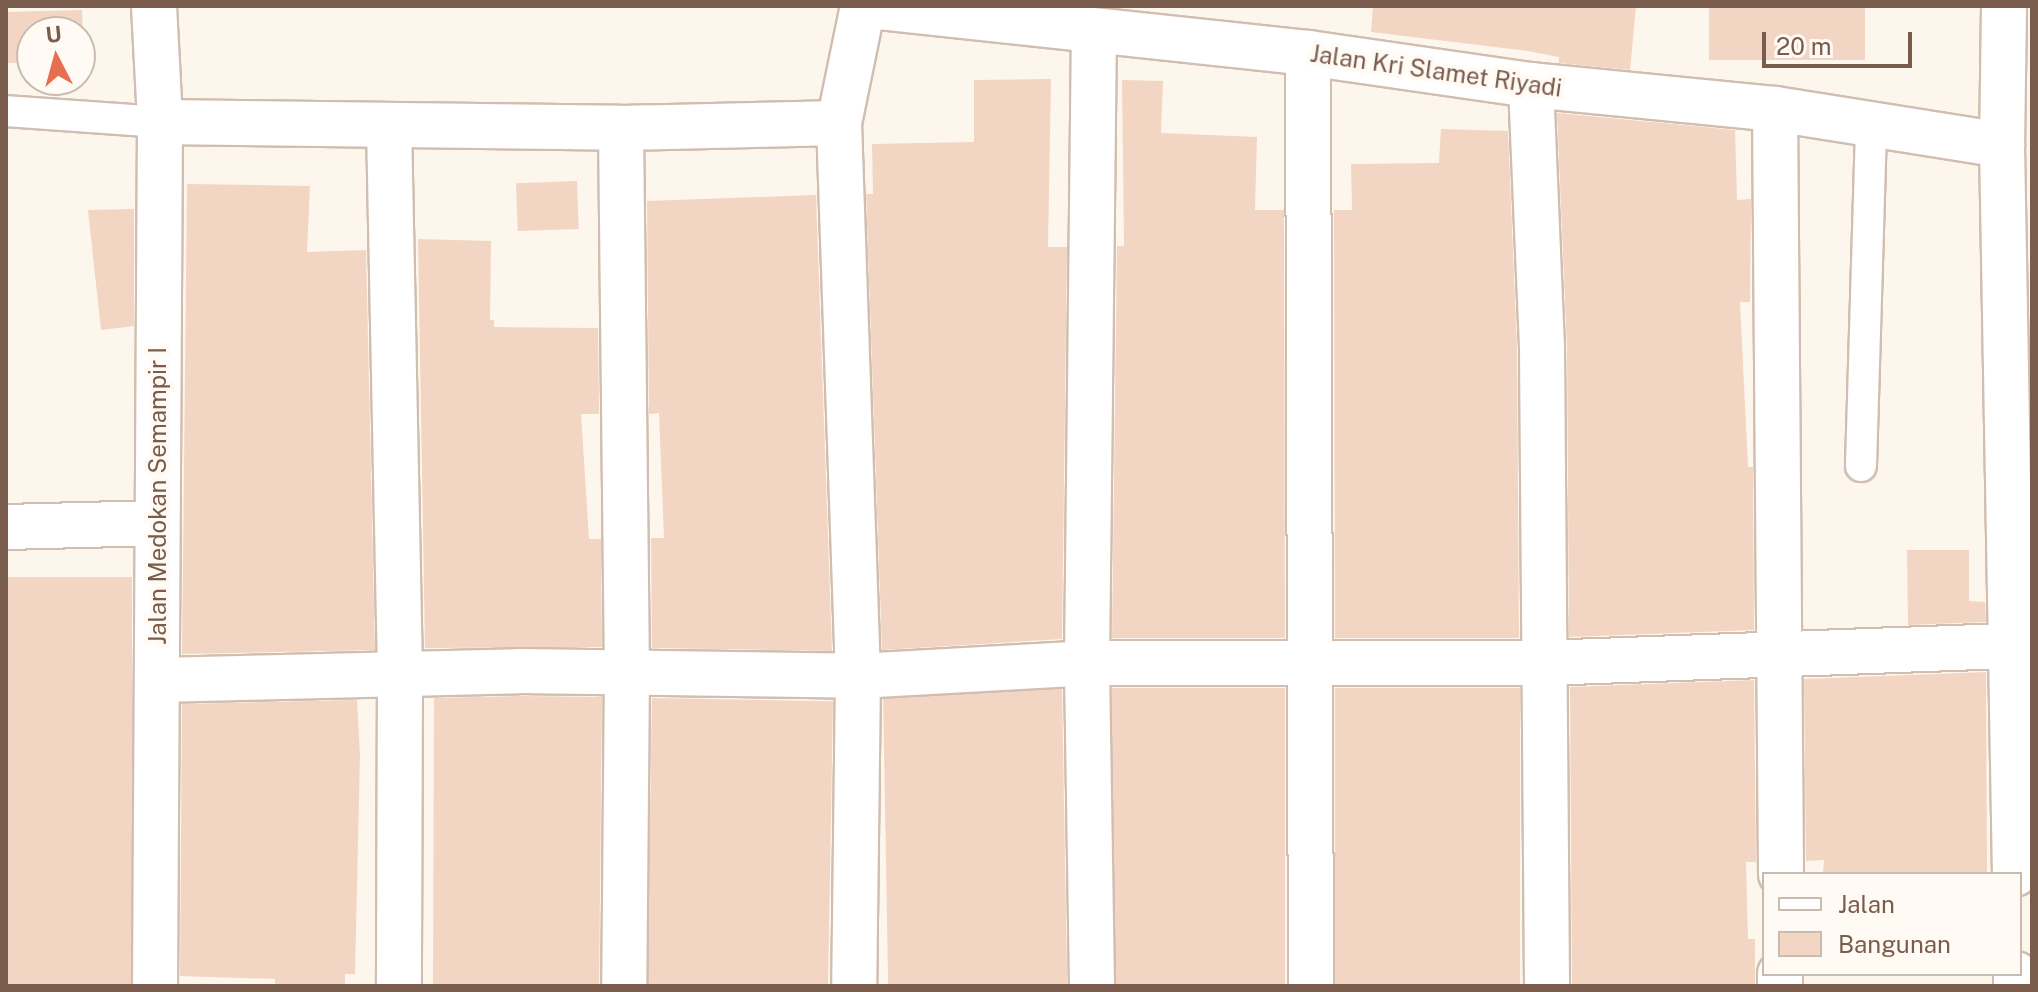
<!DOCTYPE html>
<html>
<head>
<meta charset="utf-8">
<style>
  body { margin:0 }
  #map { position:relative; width:2038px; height:992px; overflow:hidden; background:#fdf6ec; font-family:"Public Sans",sans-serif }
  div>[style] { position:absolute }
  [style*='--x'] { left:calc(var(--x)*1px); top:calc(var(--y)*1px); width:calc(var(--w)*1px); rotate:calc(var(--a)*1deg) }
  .building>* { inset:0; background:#f3d5c3; transform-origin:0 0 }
  .roads { filter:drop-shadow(2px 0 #d1beb0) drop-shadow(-2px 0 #d1beb0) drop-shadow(0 2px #d1beb0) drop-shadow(0 -2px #d1beb0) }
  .lane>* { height:30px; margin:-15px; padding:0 15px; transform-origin:15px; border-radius:15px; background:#fff }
  .street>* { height:44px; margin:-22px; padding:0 22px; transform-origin:22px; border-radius:22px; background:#fff }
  span { translate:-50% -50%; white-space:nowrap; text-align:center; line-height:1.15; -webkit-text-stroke:8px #fffaf3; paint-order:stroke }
  .street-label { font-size:24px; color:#7a5c4d }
  .frame { position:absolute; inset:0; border:8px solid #7a5c4d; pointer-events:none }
  .legend { position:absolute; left:1762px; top:872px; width:260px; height:104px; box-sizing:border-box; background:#fffaf3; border:2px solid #cabbb1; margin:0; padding:10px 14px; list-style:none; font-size:24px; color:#7a5c4d }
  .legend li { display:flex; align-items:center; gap:16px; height:40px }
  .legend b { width:40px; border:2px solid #cabbb1 }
  .north { position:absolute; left:16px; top:16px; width:80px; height:80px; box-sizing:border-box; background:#fffaf3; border:2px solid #cabbb1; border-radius:50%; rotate:354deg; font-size:22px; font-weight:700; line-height:32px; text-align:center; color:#7a5c4d }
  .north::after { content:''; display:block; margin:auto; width:28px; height:36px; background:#e76f51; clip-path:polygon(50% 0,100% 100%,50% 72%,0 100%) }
  .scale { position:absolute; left:1762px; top:32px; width:150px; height:36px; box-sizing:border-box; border:4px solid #7a5c4d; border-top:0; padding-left:10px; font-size:24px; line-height:28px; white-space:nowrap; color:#7a5c4d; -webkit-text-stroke:6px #fffaf3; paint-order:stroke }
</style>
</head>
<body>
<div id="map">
  <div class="building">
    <i style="clip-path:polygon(1373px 6px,1636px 6px,1630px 70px,1559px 63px,1559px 57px,1528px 51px,1371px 32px)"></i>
    <i style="left:1709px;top:6px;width:156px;height:54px"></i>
    <i style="clip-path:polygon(82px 10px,84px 62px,80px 62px,80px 32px,32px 32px,32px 63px,6px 63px,6px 12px)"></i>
    <i style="clip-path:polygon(1051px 79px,1048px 247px,1067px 247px,1062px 639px,882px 650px,866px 194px,873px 194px,872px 144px,974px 142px,974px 80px)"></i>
    <i style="clip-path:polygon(1122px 80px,1163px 81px,1161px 133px,1257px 137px,1255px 210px,1284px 210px,1285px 638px,1112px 638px,1117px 246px,1124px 246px)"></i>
    <i style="clip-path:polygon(1557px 113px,1735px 130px,1737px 200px,1751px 199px,1750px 302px,1740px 302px,1748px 467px,1753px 467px,1754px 630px,1569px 637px,1567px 348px)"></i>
    <i style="clip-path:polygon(1441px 129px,1508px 131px,1517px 349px,1519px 638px,1335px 638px,1334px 210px,1352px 210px,1351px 164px,1439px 163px)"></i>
    <i style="left:577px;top:181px;width:48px;height:61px;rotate:88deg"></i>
    <i style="clip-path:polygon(187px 184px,310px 186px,307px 252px,366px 250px,375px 650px,182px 654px)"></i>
    <i style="clip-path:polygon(816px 195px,832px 651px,652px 648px,651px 538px,664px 538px,659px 413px,649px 414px,647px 201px)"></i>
    <i style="clip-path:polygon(134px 209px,134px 326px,101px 330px,88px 210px)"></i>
    <i style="clip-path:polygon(418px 239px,491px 241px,490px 320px,494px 320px,494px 327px,598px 328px,599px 414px,581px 414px,589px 539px,601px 539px,602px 647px,425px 648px)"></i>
    <i style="clip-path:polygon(1907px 550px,1969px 550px,1969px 601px,1985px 602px,1986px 622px,1908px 625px)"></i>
    <i style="left:6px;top:577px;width:126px;height:409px"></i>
    <i style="clip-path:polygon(1986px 672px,1987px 874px,1823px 874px,1824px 860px,1806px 861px,1804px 679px)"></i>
    <i style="clip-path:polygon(1754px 680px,1756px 862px,1746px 862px,1748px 939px,1755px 939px,1755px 986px,1572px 986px,1570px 687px)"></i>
    <i style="left:1112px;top:688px;width:173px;height:298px"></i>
    <i style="left:1335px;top:688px;width:185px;height:298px"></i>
    <i style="left:1062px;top:689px;width:297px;height:179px;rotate:89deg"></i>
    <i style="clip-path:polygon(519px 696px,602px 697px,599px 986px,433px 986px,434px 698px)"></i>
    <i style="left:652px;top:698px;width:181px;height:288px;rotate:1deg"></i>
    <i style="clip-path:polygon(357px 700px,360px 755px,355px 974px,345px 974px,345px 986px,275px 986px,275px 979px,180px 976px,182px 704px)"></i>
  </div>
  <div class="roads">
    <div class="lane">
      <i style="--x:6;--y:111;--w:154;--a:4.1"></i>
      <i style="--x:1861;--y:466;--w:342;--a:-88.3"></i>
    </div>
    <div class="street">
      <i style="--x:154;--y:6;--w:116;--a:87"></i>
      <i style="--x:160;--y:122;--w:864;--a:90.33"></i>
      <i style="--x:869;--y:6;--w:442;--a:6.1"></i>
      <i style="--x:1308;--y:53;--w:225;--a:8.2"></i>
      <i style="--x:1531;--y:85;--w:245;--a:5.6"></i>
      <i style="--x:1775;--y:109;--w:230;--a:9"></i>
      <i style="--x:2004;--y:6;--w:139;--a:90.8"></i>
      <i style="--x:2002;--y:145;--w:729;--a:88.98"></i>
      <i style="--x:1308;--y:53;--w:933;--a:89.82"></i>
      <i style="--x:1531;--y:85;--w:263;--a:87.6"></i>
      <i style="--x:1542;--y:348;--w:638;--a:89.55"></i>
      <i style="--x:1775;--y:109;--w:765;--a:89.55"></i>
      <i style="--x:160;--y:122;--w:461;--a:0.7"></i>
      <i style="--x:621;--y:128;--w:218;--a:-1.3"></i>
      <i style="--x:839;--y:123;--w:119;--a:-78.4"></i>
      <i style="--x:839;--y:123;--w:553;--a:88.03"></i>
      <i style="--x:858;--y:676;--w:310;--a:90.7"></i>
      <i style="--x:389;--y:125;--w:548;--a:88.85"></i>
      <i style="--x:400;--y:673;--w:313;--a:90.2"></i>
      <i style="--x:621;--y:128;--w:543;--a:89.37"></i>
      <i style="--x:627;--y:671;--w:315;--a:90.5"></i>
      <i style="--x:6;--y:527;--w:151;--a:-1.5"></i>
      <i style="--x:158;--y:680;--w:361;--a:-1.4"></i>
      <i style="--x:519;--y:671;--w:339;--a:0.8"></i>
      <i style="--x:858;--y:676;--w:229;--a:-3.2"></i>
      <i style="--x:1087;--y:663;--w:456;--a:0"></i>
      <i style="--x:1543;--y:663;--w:471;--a:-2.1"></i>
      <i style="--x:2016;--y:974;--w:12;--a:90"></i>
      <i style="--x:1092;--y:986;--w:323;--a:-90.9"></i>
      <i style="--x:1087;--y:663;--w:632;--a:-89.37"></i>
      <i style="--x:1780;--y:986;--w:12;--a:-90"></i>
    </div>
  </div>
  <div class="street-label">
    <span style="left:1436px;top:71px;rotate:8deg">Jalan Kri Slamet Riyadi</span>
    <span style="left:158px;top:496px;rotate:-90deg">Jalan Medokan Semampir I</span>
  </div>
  <div class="frame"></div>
  <ul class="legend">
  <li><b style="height:10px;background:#fff"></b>Jalan</li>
  <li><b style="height:22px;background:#f3d5c3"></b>Bangunan</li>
  </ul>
  <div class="north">U</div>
  <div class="scale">20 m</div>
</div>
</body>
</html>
